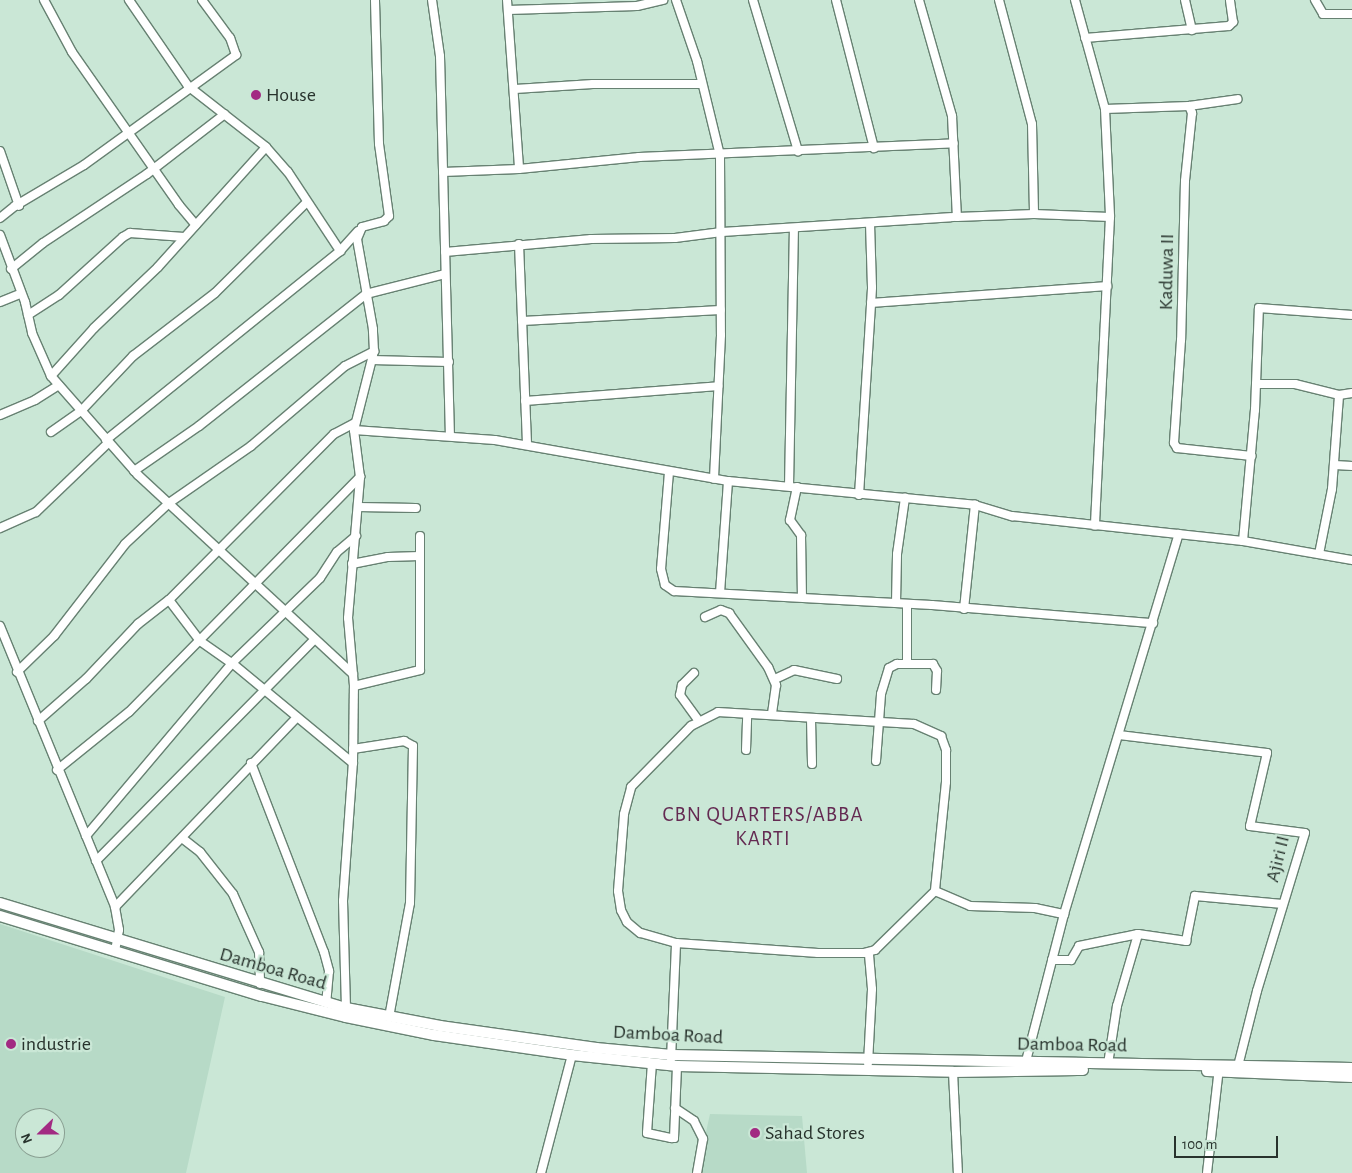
<!DOCTYPE html>
<html>
<head>
<meta charset="utf-8">
<style>
  body { margin:0 }
  #map { position:relative; width:1352px; height:1173px; overflow:hidden; background:#cae7d6; font-family:"Alegreya Sans",sans-serif }
  div>[style] { position:absolute }
  [style*='--x'] { left:calc(var(--x)*1px); top:calc(var(--y)*1px); width:calc(var(--w)*1px); rotate:calc(var(--a)*1deg) }
  .built>* { inset:0; background:#b7dac7 }
  .roads { filter:drop-shadow(1px 0 #678172) drop-shadow(-1px 0 #678172) drop-shadow(0 1px #678172) drop-shadow(0 -1px #678172) }
  .minor>* { height:8px; margin:-4px; padding:0 4px; transform-origin:4px; border-radius:4px; background:#fff }
  .major>* { height:10px; margin:-5px; padding:0 5px; transform-origin:5px; border-radius:5px; background:#fff }
  .dots>* { width:14px; height:14px; translate:-50% -50%; box-sizing:border-box; border:2px solid #cae7d6; border-radius:50% }
  span { translate:-50% -50%; white-space:nowrap; text-align:center; line-height:1.15; -webkit-text-stroke:4.5px #cae7d6; paint-order:stroke }
  .poi-label { font-size:20px; color:#28332d }
  .left { translate:0 -50%; text-align:left }
  .street-label { font-size:20px; color:#28332d }
  .neighbourhood-label { font-size:21px; color:#642a52; letter-spacing:1px }
  .north { position:absolute; left:15px; top:1108px; width:50px; height:50px; box-sizing:border-box; background:#cae7d6; border:1px solid #899f92; border-radius:50%; rotate:248deg; font-size:14px; font-weight:700; line-height:20px; text-align:center; color:#28332d }
  .north::after { content:''; display:block; margin:auto; width:18px; height:22px; background:#a22a82; clip-path:polygon(50% 0,100% 100%,50% 72%,0 100%) }
  .scale { position:absolute; left:1174px; top:1136px; width:104px; height:22px; box-sizing:border-box; border:2px solid #28332d; border-top:0; padding-left:6px; font-size:15px; line-height:18px; white-space:nowrap; color:#28332d; -webkit-text-stroke:4px #cae7d6; paint-order:stroke }
</style>
</head>
<body>
<div id="map">
  <div class="built">
    <i style="clip-path:polygon(evenodd,0 924px,225px 997px,186px 1173px,0 1173px,0 924px,25px 1118px,55px 1118px,55px 1148px,25px 1148px,25px 1118px)"></i>
    <i style="clip-path:polygon(710px 1114px,802px 1116px,807px 1173px,697px 1173px)"></i>
  </div>
  <div class="roads">
    <div class="minor">
      <i style="--x:44;--y:0;--w:59;--a:61.7"></i>
      <i style="--x:72;--y:52;--w:187;--a:55"></i>
      <i style="--x:179;--y:205;--w:26;--a:50"></i>
      <i style="--x:129;--y:0;--w:104;--a:55.5"></i>
      <i style="--x:188;--y:86;--w:99;--a:38"></i>
      <i style="--x:266;--y:147;--w:33;--a:49"></i>
      <i style="--x:288;--y:172;--w:95;--a:56.6"></i>
      <i style="--x:432;--y:0;--w:57;--a:81.9"></i>
      <i style="--x:440;--y:56;--w:379;--a:88.5"></i>
      <i style="--x:507;--y:0;--w:169;--a:85.9"></i>
      <i style="--x:676;--y:0;--w:65;--a:71"></i>
      <i style="--x:697;--y:61;--w:97;--a:76.3"></i>
      <i style="--x:720;--y:155;--w:180;--a:89.7"></i>
      <i style="--x:721;--y:335;--w:144;--a:92.8"></i>
      <i style="--x:753;--y:0;--w:158;--a:73.4"></i>
      <i style="--x:836;--y:0;--w:153;--a:75.6"></i>
      <i style="--x:919;--y:0;--w:121;--a:74.1"></i>
      <i style="--x:952;--y:116;--w:101;--a:87.2"></i>
      <i style="--x:999;--y:0;--w:128;--a:75.1"></i>
      <i style="--x:1032;--y:124;--w:90;--a:88.7"></i>
      <i style="--x:1075;--y:0;--w:113;--a:74.6"></i>
      <i style="--x:1105;--y:109;--w:108;--a:87.3"></i>
      <i style="--x:1110;--y:217;--w:309;--a:92.8"></i>
      <i style="--x:1185;--y:0;--w:31;--a:77"></i>
      <i style="--x:1315;--y:0;--w:16;--a:60"></i>
      <i style="--x:1323;--y:14;--w:29;--a:0"></i>
      <i style="--x:508;--y:10;--w:129;--a:-1.8"></i>
      <i style="--x:637;--y:6;--w:27;--a:-13"></i>
      <i style="--x:1085;--y:38;--w:144;--a:-4.8"></i>
      <i style="--x:1229;--y:26;--w:6;--a:-45"></i>
      <i style="--x:1233;--y:22;--w:22;--a:-98"></i>
      <i style="--x:515;--y:89;--w:78;--a:-3.7"></i>
      <i style="--x:593;--y:84;--w:109;--a:0"></i>
      <i style="--x:1189;--y:106;--w:49;--a:-8.1"></i>
      <i style="--x:1105;--y:109;--w:84;--a:-2"></i>
      <i style="--x:1189;--y:106;--w:8;--a:67"></i>
      <i style="--x:1192;--y:113;--w:68;--a:95.9"></i>
      <i style="--x:1185;--y:181;--w:159;--a:91.4"></i>
      <i style="--x:1181;--y:340;--w:103;--a:93.9"></i>
      <i style="--x:1174;--y:443;--w:6;--a:59"></i>
      <i style="--x:1177;--y:448;--w:75;--a:6.1"></i>
      <i style="--x:0;--y:151;--w:58;--a:70.9"></i>
      <i style="--x:443;--y:172;--w:76;--a:-2.3"></i>
      <i style="--x:519;--y:169;--w:121;--a:-5.7"></i>
      <i style="--x:639;--y:157;--w:315;--a:-2.5"></i>
      <i style="--x:0;--y:218;--w:19;--a:-39"></i>
      <i style="--x:15;--y:206;--w:80;--a:-30.7"></i>
      <i style="--x:84;--y:165;--w:188;--a:-35.9"></i>
      <i style="--x:236;--y:55;--w:18;--a:-109"></i>
      <i style="--x:230;--y:38;--w:47;--a:-126.4"></i>
      <i style="--x:0;--y:235;--w:72;--a:69.5"></i>
      <i style="--x:25;--y:302;--w:32;--a:77"></i>
      <i style="--x:32;--y:333;--w:47;--a:66.2"></i>
      <i style="--x:51;--y:376;--w:132;--a:48.7"></i>
      <i style="--x:138;--y:475;--w:293;--a:42.8"></i>
      <i style="--x:519;--y:244;--w:200;--a:87.7"></i>
      <i style="--x:445;--y:252;--w:147;--a:-5.1"></i>
      <i style="--x:591;--y:239;--w:84;--a:-0.7"></i>
      <i style="--x:675;--y:238;--w:47;--a:-7.3"></i>
      <i style="--x:722;--y:232;--w:235;--a:-3.7"></i>
      <i style="--x:957;--y:217;--w:77;--a:-2.2"></i>
      <i style="--x:1034;--y:214;--w:76;--a:2.3"></i>
      <i style="--x:11;--y:269;--w:41;--a:-39.1"></i>
      <i style="--x:43;--y:243;--w:125;--a:-33.6"></i>
      <i style="--x:147;--y:174;--w:98;--a:-37.6"></i>
      <i style="--x:0;--y:302;--w:22;--a:-22"></i>
      <i style="--x:871;--y:303;--w:237;--a:-4.1"></i>
      <i style="--x:28;--y:315;--w:37;--a:-33"></i>
      <i style="--x:59;--y:295;--w:86;--a:-42.2"></i>
      <i style="--x:123;--y:237;--w:8;--a:-30"></i>
      <i style="--x:130;--y:233;--w:54;--a:4.2"></i>
      <i style="--x:522;--y:321;--w:199;--a:-3.2"></i>
      <i style="--x:372;--y:360;--w:77;--a:1.5"></i>
      <i style="--x:51;--y:376;--w:64;--a:-48.1"></i>
      <i style="--x:94;--y:328;--w:88;--a:-43.6"></i>
      <i style="--x:158;--y:267;--w:161;--a:-48"></i>
      <i style="--x:1256;--y:384;--w:39;--a:0"></i>
      <i style="--x:1295;--y:384;--w:45;--a:14"></i>
      <i style="--x:1339;--y:395;--w:13;--a:-9"></i>
      <i style="--x:525;--y:401;--w:194;--a:-4.4"></i>
      <i style="--x:0;--y:415;--w:38;--a:-23"></i>
      <i style="--x:35;--y:400;--w:28;--a:-32"></i>
      <i style="--x:354;--y:430;--w:141;--a:4.1"></i>
      <i style="--x:495;--y:440;--w:237;--a:10"></i>
      <i style="--x:728;--y:481;--w:248;--a:5.5"></i>
      <i style="--x:975;--y:505;--w:39;--a:17"></i>
      <i style="--x:1012;--y:516;--w:232;--a:6.2"></i>
      <i style="--x:1243;--y:541;--w:111;--a:9.9"></i>
      <i style="--x:51;--y:432;--w:37;--a:-35"></i>
      <i style="--x:81;--y:411;--w:76;--a:-46.6"></i>
      <i style="--x:133;--y:356;--w:103;--a:-37.5"></i>
      <i style="--x:215;--y:293;--w:129;--a:-44.7"></i>
      <i style="--x:106;--y:440;--w:301;--a:-38.9"></i>
      <i style="--x:340;--y:251;--w:27;--a:-48"></i>
      <i style="--x:1335;--y:465;--w:17;--a:3"></i>
      <i style="--x:134;--y:471;--w:79;--a:-34.7"></i>
      <i style="--x:199;--y:426;--w:213;--a:-38.3"></i>
      <i style="--x:366;--y:294;--w:81;--a:-14.2"></i>
      <i style="--x:669;--y:472;--w:97;--a:94.7"></i>
      <i style="--x:661;--y:569;--w:16;--a:76"></i>
      <i style="--x:665;--y:585;--w:11;--a:34"></i>
      <i style="--x:674;--y:591;--w:258;--a:3.1"></i>
      <i style="--x:932;--y:605;--w:222;--a:4.7"></i>
      <i style="--x:789;--y:486;--w:258;--a:-88.9"></i>
      <i style="--x:797;--y:487;--w:34;--a:102"></i>
      <i style="--x:790;--y:520;--w:19;--a:54"></i>
      <i style="--x:801;--y:535;--w:62;--a:89.1"></i>
      <i style="--x:859;--y:495;--w:208;--a:-86.4"></i>
      <i style="--x:872;--y:287;--w:63;--a:-91.8"></i>
      <i style="--x:358;--y:507;--w:58;--a:1"></i>
      <i style="--x:0;--y:528;--w:39;--a:-24"></i>
      <i style="--x:36;--y:512;--w:100;--a:-43.8"></i>
      <i style="--x:1243;--y:541;--w:132;--a:-84.8"></i>
      <i style="--x:1255;--y:410;--w:102;--a:-87.8"></i>
      <i style="--x:1259;--y:308;--w:93;--a:4.3"></i>
      <i style="--x:1319;--y:554;--w:66;--a:-78.7"></i>
      <i style="--x:1332;--y:489;--w:94;--a:-85.7"></i>
      <i style="--x:352;--y:564;--w:37;--a:-11"></i>
      <i style="--x:388;--y:557;--w:32;--a:-2"></i>
      <i style="--x:720;--y:593;--w:112;--a:-85.9"></i>
      <i style="--x:169;--y:600;--w:234;--a:-45.2"></i>
      <i style="--x:334;--y:434;--w:24;--a:-28"></i>
      <i style="--x:896;--y:603;--w:49;--a:-88.8"></i>
      <i style="--x:897;--y:554;--w:57;--a:-81.9"></i>
      <i style="--x:907;--y:604;--w:59;--a:90"></i>
      <i style="--x:964;--y:609;--w:105;--a:-84"></i>
      <i style="--x:705;--y:617;--w:17;--a:-24"></i>
      <i style="--x:721;--y:610;--w:9;--a:21"></i>
      <i style="--x:729;--y:613;--w:67;--a:54.2"></i>
      <i style="--x:768;--y:667;--w:20;--a:66"></i>
      <i style="--x:776;--y:685;--w:29;--a:98"></i>
      <i style="--x:0;--y:626;--w:304;--a:67.7"></i>
      <i style="--x:115;--y:907;--w:23;--a:80"></i>
      <i style="--x:119;--y:930;--w:21;--a:101"></i>
      <i style="--x:17;--y:672;--w:52;--a:-44.2"></i>
      <i style="--x:54;--y:636;--w:116;--a:-52.3"></i>
      <i style="--x:125;--y:544;--w:60;--a:-43"></i>
      <i style="--x:169;--y:503;--w:100;--a:-34.8"></i>
      <i style="--x:251;--y:446;--w:123;--a:-40.4"></i>
      <i style="--x:345;--y:366;--w:33;--a:-27"></i>
      <i style="--x:694;--y:673;--w:17;--a:135"></i>
      <i style="--x:682;--y:685;--w:10;--a:101"></i>
      <i style="--x:680;--y:695;--w:31;--a:54"></i>
      <i style="--x:775;--y:679;--w:21;--a:-25"></i>
      <i style="--x:794;--y:670;--w:44;--a:11.8"></i>
      <i style="--x:354;--y:686;--w:68;--a:-13.6"></i>
      <i style="--x:420;--y:670;--w:134;--a:-90"></i>
      <i style="--x:718;--y:712;--w:196;--a:3.5"></i>
      <i style="--x:914;--y:724;--w:30;--a:24"></i>
      <i style="--x:941;--y:736;--w:15;--a:70"></i>
      <i style="--x:946;--y:750;--w:32;--a:90"></i>
      <i style="--x:946;--y:782;--w:110;--a:95.8"></i>
      <i style="--x:935;--y:891;--w:84;--a:135.5"></i>
      <i style="--x:875;--y:950;--w:11;--a:165"></i>
      <i style="--x:864;--y:953;--w:46;--a:180"></i>
      <i style="--x:818;--y:953;--w:142;--a:-176"></i>
      <i style="--x:676;--y:943;--w:37;--a:-164"></i>
      <i style="--x:640;--y:933;--w:17;--a:-140"></i>
      <i style="--x:627;--y:922;--w:13;--a:-117"></i>
      <i style="--x:621;--y:910;--w:19;--a:-99"></i>
      <i style="--x:618;--y:891;--w:77;--a:-85.5"></i>
      <i style="--x:624;--y:814;--w:28;--a:-75"></i>
      <i style="--x:631;--y:787;--w:86;--a:-45.5"></i>
      <i style="--x:691;--y:726;--w:30;--a:-27"></i>
      <i style="--x:811;--y:719;--w:45;--a:88.7"></i>
      <i style="--x:38;--y:721;--w:64;--a:-41.2"></i>
      <i style="--x:86;--y:679;--w:76;--a:-46.6"></i>
      <i style="--x:138;--y:624;--w:39;--a:-38"></i>
      <i style="--x:169;--y:600;--w:51;--a:52.9"></i>
      <i style="--x:200;--y:641;--w:39;--a:35"></i>
      <i style="--x:232;--y:663;--w:157;--a:39.6"></i>
      <i style="--x:1119;--y:735;--w:149;--a:6.9"></i>
      <i style="--x:1267;--y:753;--w:75;--a:103.1"></i>
      <i style="--x:1250;--y:826;--w:55;--a:7.3"></i>
      <i style="--x:1305;--y:833;--w:165;--a:106.9"></i>
      <i style="--x:1257;--y:991;--w:81;--a:104.2"></i>
      <i style="--x:353;--y:749;--w:52;--a:-8.9"></i>
      <i style="--x:404;--y:741;--w:10;--a:29"></i>
      <i style="--x:413;--y:746;--w:157;--a:91.1"></i>
      <i style="--x:410;--y:903;--w:116;--a:100.4"></i>
      <i style="--x:746;--y:750;--w:36;--a:-88"></i>
      <i style="--x:876;--y:761;--w:67;--a:-85.7"></i>
      <i style="--x:881;--y:694;--w:27;--a:-73"></i>
      <i style="--x:889;--y:668;--w:9;--a:-27"></i>
      <i style="--x:897;--y:664;--w:36;--a:0"></i>
      <i style="--x:933;--y:664;--w:8;--a:60"></i>
      <i style="--x:937;--y:671;--w:19;--a:93"></i>
      <i style="--x:251;--y:763;--w:203;--a:68.9"></i>
      <i style="--x:324;--y:952;--w:20;--a:75"></i>
      <i style="--x:329;--y:971;--w:32;--a:95"></i>
      <i style="--x:57;--y:770;--w:92;--a:-38.9"></i>
      <i style="--x:129;--y:712;--w:330;--a:-45.5"></i>
      <i style="--x:86;--y:836;--w:226;--a:-49.8"></i>
      <i style="--x:232;--y:663;--w:122;--a:-44"></i>
      <i style="--x:320;--y:578;--w:31;--a:-57"></i>
      <i style="--x:337;--y:552;--w:25;--a:-40"></i>
      <i style="--x:182;--y:838;--w:23;--a:38"></i>
      <i style="--x:200;--y:852;--w:53;--a:51.8"></i>
      <i style="--x:233;--y:894;--w:64;--a:65.9"></i>
      <i style="--x:259;--y:952;--w:32;--a:88"></i>
      <i style="--x:96;--y:861;--w:310;--a:-45.4"></i>
      <i style="--x:935;--y:891;--w:38;--a:23"></i>
      <i style="--x:970;--y:906;--w:65;--a:1.8"></i>
      <i style="--x:1035;--y:908;--w:30;--a:12"></i>
      <i style="--x:115;--y:907;--w:263;--a:-46.2"></i>
      <i style="--x:1052;--y:960;--w:19;--a:0"></i>
      <i style="--x:1071;--y:960;--w:16;--a:-60"></i>
      <i style="--x:1079;--y:946;--w:60;--a:-11.5"></i>
      <i style="--x:1138;--y:934;--w:49;--a:8.3"></i>
      <i style="--x:1186;--y:941;--w:46;--a:-78.7"></i>
      <i style="--x:1195;--y:896;--w:88;--a:5.2"></i>
      <i style="--x:346;--y:1008;--w:107;--a:-91.6"></i>
      <i style="--x:343;--y:901;--w:138;--a:-85.9"></i>
      <i style="--x:353;--y:763;--w:77;--a:-89.3"></i>
      <i style="--x:354;--y:686;--w:68;--a:-95"></i>
      <i style="--x:348;--y:618;--w:142;--a:-85.1"></i>
      <i style="--x:360;--y:477;--w:47;--a:-97.3"></i>
      <i style="--x:354;--y:430;--w:81;--a:-75.8"></i>
      <i style="--x:374;--y:351;--w:22;--a:-93"></i>
      <i style="--x:373;--y:329;--w:91;--a:-100.1"></i>
      <i style="--x:357;--y:239;--w:13;--a:-67"></i>
      <i style="--x:362;--y:227;--w:23;--a:-15"></i>
      <i style="--x:384;--y:221;--w:7;--a:-45"></i>
      <i style="--x:389;--y:216;--w:73;--a:-97.9"></i>
      <i style="--x:379;--y:144;--w:144;--a:-91.6"></i>
      <i style="--x:671;--y:1059;--w:116;--a:-87.5"></i>
      <i style="--x:652;--y:1063;--w:70;--a:94.1"></i>
      <i style="--x:647;--y:1133;--w:25;--a:12"></i>
      <i style="--x:671;--y:1138;--w:3;--a:0"></i>
      <i style="--x:674;--y:1138;--w:72;--a:-87.6"></i>
      <i style="--x:868;--y:1063;--w:74;--a:-86.9"></i>
      <i style="--x:872;--y:989;--w:37;--a:-95"></i>
      <i style="--x:1108;--y:1064;--w:59;--a:-81.2"></i>
      <i style="--x:1117;--y:1006;--w:75;--a:-73.7"></i>
      <i style="--x:1025;--y:1065;--w:156;--a:-75.5"></i>
      <i style="--x:1064;--y:914;--w:397;--a:-73.2"></i>
      <i style="--x:953;--y:1072;--w:101;--a:87.2"></i>
      <i style="--x:675;--y:1108;--w:23;--a:34"></i>
      <i style="--x:694;--y:1121;--w:20;--a:63"></i>
      <i style="--x:703;--y:1139;--w:35;--a:100"></i>
      <i style="--x:541;--y:1173;--w:122;--a:-75.3"></i>
      <i style="--x:1207;--y:1173;--w:107;--a:-83.5"></i>
    </div>
    <div class="major">
      <i style="--x:0;--y:903;--w:362;--a:16.9"></i>
      <i style="--x:346;--y:1008;--w:96;--a:10.8"></i>
      <i style="--x:440;--y:1026;--w:158;--a:8"></i>
      <i style="--x:596;--y:1048;--w:76;--a:5.3"></i>
      <i style="--x:672;--y:1055;--w:680;--a:1.1"></i>
      <i style="--x:0;--y:916;--w:274;--a:17"></i>
      <i style="--x:262;--y:996;--w:87;--a:14"></i>
      <i style="--x:346;--y:1017;--w:90;--a:11.6"></i>
      <i style="--x:434;--y:1035;--w:139;--a:8.2"></i>
      <i style="--x:572;--y:1055;--w:106;--a:6"></i>
      <i style="--x:677;--y:1066;--w:276;--a:1.2"></i>
      <i style="--x:953;--y:1072;--w:130;--a:-0.9"></i>
      <i style="--x:1207;--y:1071;--w:145;--a:2.4"></i>
    </div>
  </div>
  <div class="dots">
    <i style="left:256px;top:95px;background:#a22a82"></i>
    <i style="left:11px;top:1044px;background:#a22a82"></i>
    <i style="left:755px;top:1133px;background:#a22a82"></i>
  </div>
  <div class="poi-label">
    <span class="left" style="left:266px;top:95px">House</span>
    <span class="left" style="left:21px;top:1044px">industrie</span>
    <span class="left" style="left:765px;top:1133px">Sahad Stores</span>
  </div>
  <div class="street-label">
    <span style="left:1167px;top:272px;rotate:-89deg">Kaduwa II</span>
    <span style="left:1278px;top:859px;rotate:-76deg">Ajiri II</span>
    <span style="left:273px;top:969px;rotate:16deg">Damboa Road</span>
    <span style="left:668px;top:1035px;rotate:3deg">Damboa Road</span>
    <span style="left:1072px;top:1045px;rotate:1deg">Damboa Road</span>
  </div>
  <div class="neighbourhood-label">
    <span style="left:763px;top:827px">CBN QUARTERS/ABBA<br>KARTI</span>
  </div>
  <div class="north">N</div>
  <div class="scale">100 m</div>
</div>
</body>
</html>
